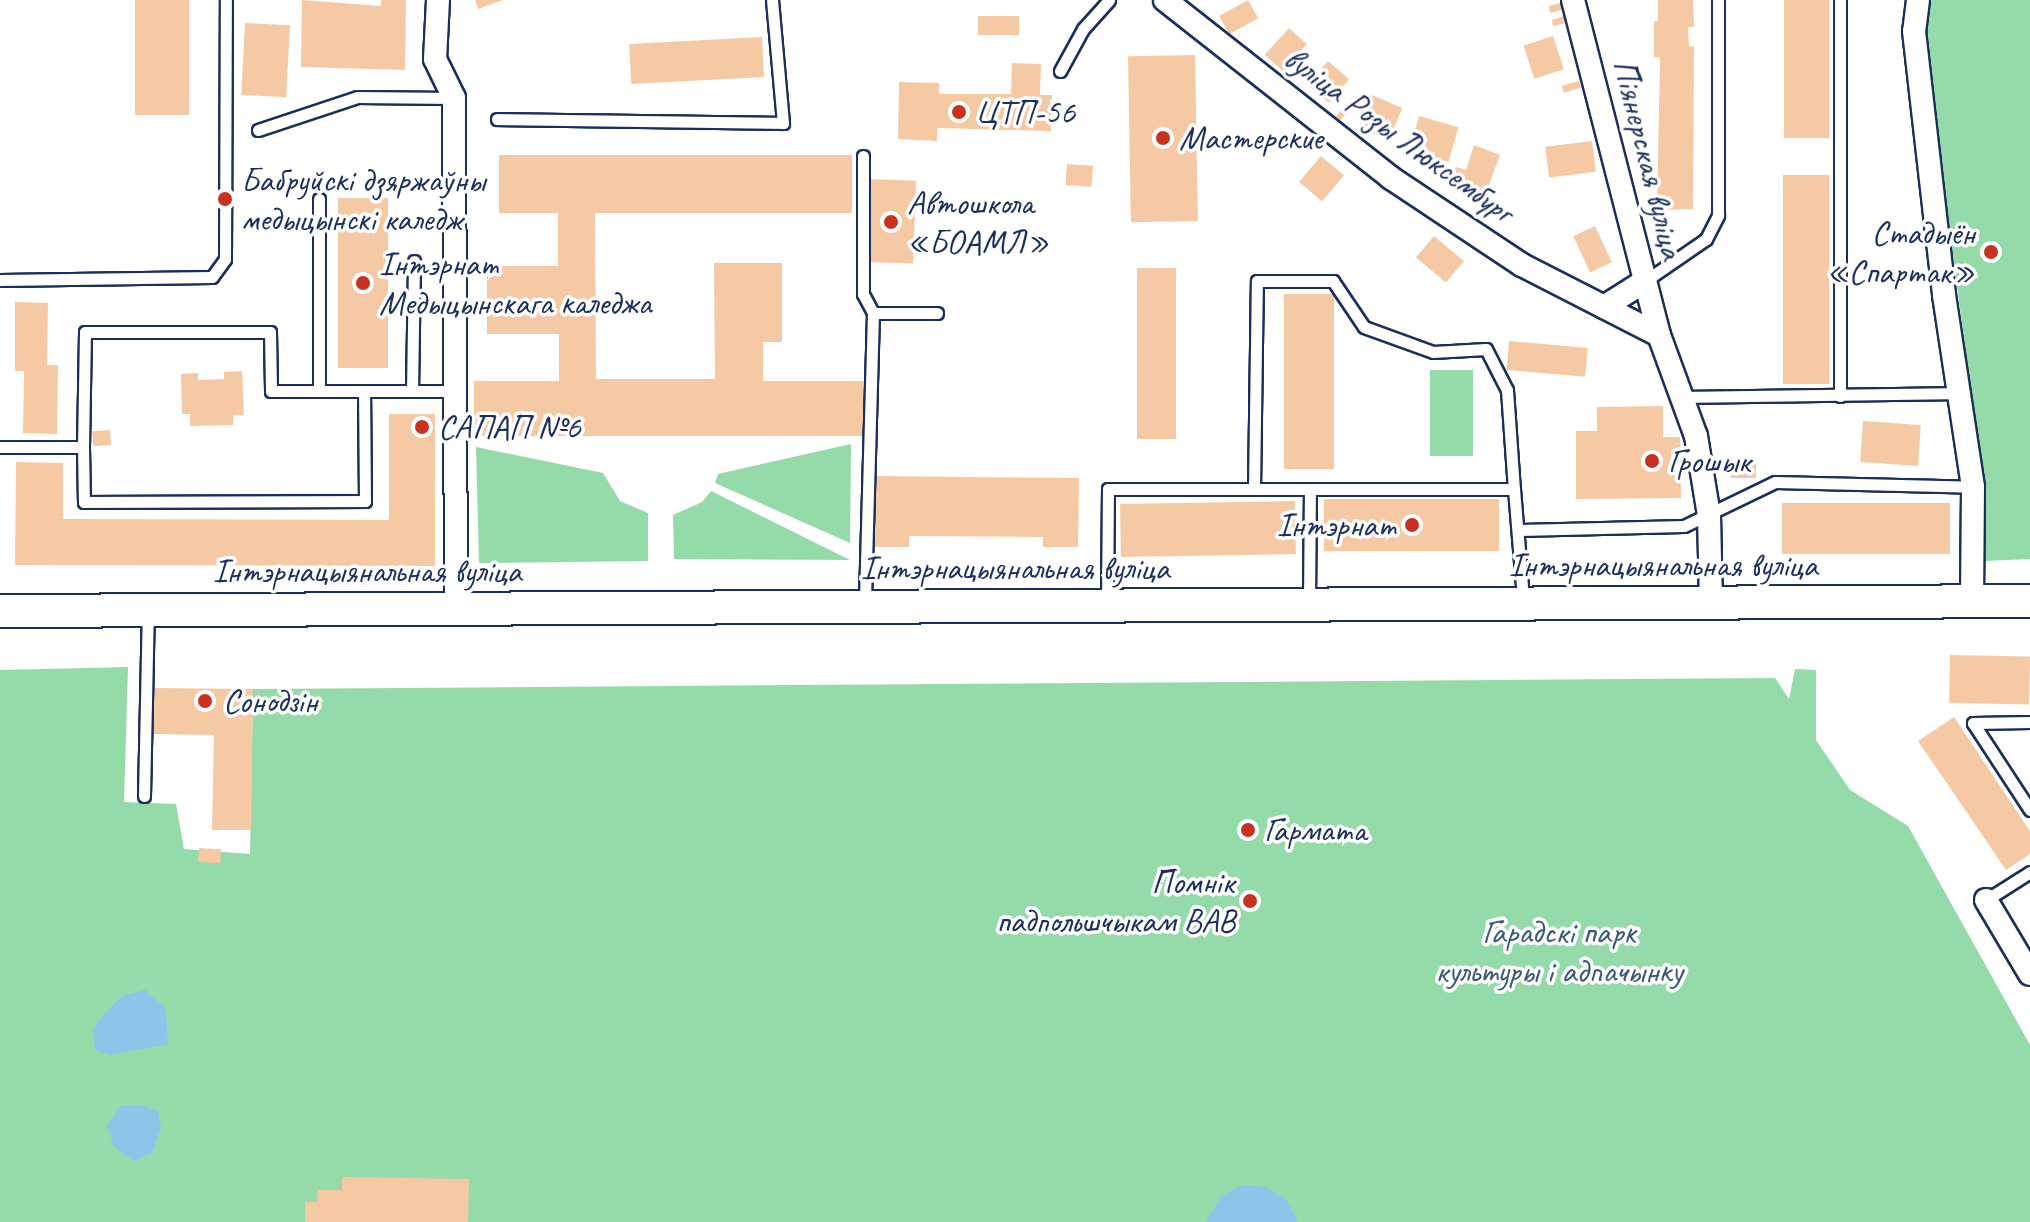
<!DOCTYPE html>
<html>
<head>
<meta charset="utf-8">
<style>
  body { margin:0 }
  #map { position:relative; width:2030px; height:1222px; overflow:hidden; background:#fff; font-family:Caveat,sans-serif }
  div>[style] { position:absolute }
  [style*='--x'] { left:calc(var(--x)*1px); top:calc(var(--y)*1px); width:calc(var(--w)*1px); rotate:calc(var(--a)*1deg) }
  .green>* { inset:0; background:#94dba9; transform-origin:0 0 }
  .water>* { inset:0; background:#8bc5ea }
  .building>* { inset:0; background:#f6c9a5; transform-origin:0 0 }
  .roads { filter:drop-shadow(2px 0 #1b2f5e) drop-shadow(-2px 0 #1b2f5e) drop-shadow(0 2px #1b2f5e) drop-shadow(0 -2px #1b2f5e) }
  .lane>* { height:11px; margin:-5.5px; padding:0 5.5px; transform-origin:5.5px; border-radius:5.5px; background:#fff }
  .street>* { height:22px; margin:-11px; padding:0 11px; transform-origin:11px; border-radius:11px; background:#fff }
  .secondary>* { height:32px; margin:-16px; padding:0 16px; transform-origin:16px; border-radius:16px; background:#fff }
  .dots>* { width:22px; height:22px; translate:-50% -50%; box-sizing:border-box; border:4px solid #fff; border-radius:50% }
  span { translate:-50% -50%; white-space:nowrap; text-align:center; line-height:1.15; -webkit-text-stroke:7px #fff; paint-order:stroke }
  .poi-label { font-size:34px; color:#1b2f5e }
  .left { translate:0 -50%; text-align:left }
  .right { translate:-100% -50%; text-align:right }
  .street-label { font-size:34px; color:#1b2f5e }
  .park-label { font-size:34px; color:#395a71 }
</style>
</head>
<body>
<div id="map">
  <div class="green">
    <i style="clip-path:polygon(1927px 0,2030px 0,2030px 559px,1985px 561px,1980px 459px,1925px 46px)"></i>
    <i style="left:1473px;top:370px;width:86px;height:43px;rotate:90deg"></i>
    <i style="clip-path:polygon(851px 444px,850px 543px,715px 483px,718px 474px)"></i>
    <i style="clip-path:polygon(476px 447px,603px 473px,620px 501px,648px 513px,648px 561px,479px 563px)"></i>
    <i style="clip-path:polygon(711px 491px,850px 560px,674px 559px,673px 515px,702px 502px)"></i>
    <i style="clip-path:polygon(128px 667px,124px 802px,176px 804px,184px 849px,250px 854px,253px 689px,1775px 678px,1789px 699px,1795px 669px,1816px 670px,1816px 740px,1850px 790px,1908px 826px,2030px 1045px,2030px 1222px,0 1222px,0 670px)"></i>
  </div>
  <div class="water">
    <i style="clip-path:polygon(145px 990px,166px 1009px,168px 1044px,111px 1055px,95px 1050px,93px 1030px,102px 1017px,122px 996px)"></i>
    <i style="clip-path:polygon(141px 1105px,158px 1111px,161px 1127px,152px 1153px,134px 1161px,114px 1147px,107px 1125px,121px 1106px)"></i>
    <i style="clip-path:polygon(1243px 1185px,1267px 1187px,1288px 1202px,1298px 1222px,1206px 1222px,1221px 1196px)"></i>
  </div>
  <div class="building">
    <i style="left:135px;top:0;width:54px;height:115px"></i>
    <i style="clip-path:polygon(302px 0,381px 6px,381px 0,406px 0,405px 70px,301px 67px)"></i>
    <i style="clip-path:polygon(475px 0,503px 0,478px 9px)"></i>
    <i style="left:1248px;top:0;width:21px;height:33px;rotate:61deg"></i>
    <i style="clip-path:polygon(1658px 0,1693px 0,1694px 27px,1688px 27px,1689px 47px,1694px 46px,1693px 209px,1657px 210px,1660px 57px,1654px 57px,1654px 21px,1658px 21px)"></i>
    <i style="left:1784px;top:0;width:45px;height:138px"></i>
    <i style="left:1560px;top:3px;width:7px;height:12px;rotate:74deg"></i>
    <i style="left:978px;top:16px;width:41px;height:19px"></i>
    <i style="clip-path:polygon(1564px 16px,1566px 23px,1553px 26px,1552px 20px)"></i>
    <i style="left:245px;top:23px;width:45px;height:72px;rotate:3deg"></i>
    <i style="left:1289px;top:28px;width:24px;height:36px;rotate:42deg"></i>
    <i style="left:1553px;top:36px;width:35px;height:31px;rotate:72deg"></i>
    <i style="left:762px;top:37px;width:40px;height:133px;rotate:87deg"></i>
    <i style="left:1195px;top:55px;width:166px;height:67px;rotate:89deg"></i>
    <i style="left:1328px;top:61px;width:28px;height:31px;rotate:41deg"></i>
    <i style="clip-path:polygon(1012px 63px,1041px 64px,1040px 95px,1052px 95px,1051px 131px,937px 128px,937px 141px,898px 139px,899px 82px,939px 83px,939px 94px,1011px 94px)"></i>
    <i style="left:1579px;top:81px;width:7px;height:18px;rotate:74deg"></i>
    <i style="left:1372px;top:95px;width:33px;height:35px;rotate:23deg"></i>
    <i style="left:1346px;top:104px;width:6px;height:16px;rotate:39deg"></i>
    <i style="left:1419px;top:116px;width:41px;height:36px;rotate:16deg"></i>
    <i style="left:1592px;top:141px;width:31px;height:47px;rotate:83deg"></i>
    <i style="clip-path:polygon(1474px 145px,1500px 155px,1486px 193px,1450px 185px,1456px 167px,1466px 170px)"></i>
    <i style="clip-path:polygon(499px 155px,852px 155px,852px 213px,595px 213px,596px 379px,715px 379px,714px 263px,782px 263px,782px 342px,763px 342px,763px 381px,865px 381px,865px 436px,474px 436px,474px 381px,559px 381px,559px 334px,487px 334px,487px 266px,558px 266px,558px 213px,499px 213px)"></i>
    <i style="left:1321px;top:156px;width:30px;height:34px;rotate:40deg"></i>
    <i style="left:1067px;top:164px;width:26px;height:21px;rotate:4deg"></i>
    <i style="left:1783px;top:175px;width:46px;height:209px"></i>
    <i style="left:869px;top:179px;width:47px;height:83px;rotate:2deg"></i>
    <i style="left:338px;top:198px;width:50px;height:170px"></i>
    <i style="left:1595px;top:226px;width:40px;height:24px;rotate:65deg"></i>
    <i style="left:1434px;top:236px;width:39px;height:28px;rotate:40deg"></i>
    <i style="left:1137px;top:268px;width:39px;height:171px"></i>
    <i style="left:1284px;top:294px;width:50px;height:175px"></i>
    <i style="clip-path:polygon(15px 302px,48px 303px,47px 365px,58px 365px,57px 434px,23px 433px,24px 371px,15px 371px)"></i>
    <i style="left:1509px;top:341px;width:79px;height:29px;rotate:5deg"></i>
    <i style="clip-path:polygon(242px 371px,244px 415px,233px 415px,233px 425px,190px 426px,190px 414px,182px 414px,181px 374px,198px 373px,198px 380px,224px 379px,224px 372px)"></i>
    <i style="clip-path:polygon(1663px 406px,1663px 437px,1680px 437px,1681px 498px,1576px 499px,1576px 431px,1597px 431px,1597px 407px)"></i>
    <i style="clip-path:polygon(389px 414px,435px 414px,435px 566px,15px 565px,16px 462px,63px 463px,63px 519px,389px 520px)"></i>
    <i style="left:1863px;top:421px;width:58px;height:41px;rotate:4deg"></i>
    <i style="left:110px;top:430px;width:15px;height:18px;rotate:86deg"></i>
    <i style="left:1731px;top:463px;width:25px;height:15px"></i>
    <i style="clip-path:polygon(874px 476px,1079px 478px,1078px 547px,1043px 547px,1043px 537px,909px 536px,909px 547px,873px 547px)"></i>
    <i style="left:1324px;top:499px;width:175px;height:52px"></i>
    <i style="left:1295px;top:501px;width:53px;height:175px;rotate:89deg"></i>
    <i style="left:1782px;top:503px;width:168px;height:51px"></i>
    <i style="left:1950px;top:655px;width:80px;height:48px;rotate:1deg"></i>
    <i style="clip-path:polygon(154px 688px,253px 689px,251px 830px,212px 830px,214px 735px,153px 734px)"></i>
    <i style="clip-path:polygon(1954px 717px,2030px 831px,2030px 854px,2006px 870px,1918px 741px)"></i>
    <i style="left:199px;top:848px;width:22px;height:14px;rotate:3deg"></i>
    <i style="clip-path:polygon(342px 1177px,469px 1179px,468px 1222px,305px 1222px,305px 1202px,317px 1202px,318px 1190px,342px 1190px)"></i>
  </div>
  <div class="roads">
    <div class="lane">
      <i style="--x:1060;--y:71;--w:48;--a:-61.3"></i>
      <i style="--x:1083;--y:29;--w:39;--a:-48"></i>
      <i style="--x:497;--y:119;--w:286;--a:0.8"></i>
      <i style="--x:783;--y:123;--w:123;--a:-95.1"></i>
      <i style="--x:258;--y:130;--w:104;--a:-18.4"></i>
      <i style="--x:357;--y:97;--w:96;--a:0.6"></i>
      <i style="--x:863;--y:156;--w:138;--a:90"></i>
      <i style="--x:863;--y:294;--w:21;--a:62"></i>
      <i style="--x:873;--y:313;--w:290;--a:91.6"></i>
      <i style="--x:0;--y:280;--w:212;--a:-0.8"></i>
      <i style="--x:212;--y:277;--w:22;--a:-54"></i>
      <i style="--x:225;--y:259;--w:259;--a:-89.8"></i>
      <i style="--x:1645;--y:281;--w:74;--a:-34.5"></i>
      <i style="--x:1706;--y:239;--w:27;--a:-63"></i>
      <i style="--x:1718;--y:215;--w:215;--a:-90"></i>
      <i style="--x:873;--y:313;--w:64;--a:0"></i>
      <i style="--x:319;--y:391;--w:192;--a:-90"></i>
      <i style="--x:412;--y:391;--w:130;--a:-89.1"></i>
      <i style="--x:1840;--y:396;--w:396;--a:-90"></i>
      <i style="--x:1685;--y:397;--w:274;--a:-0.8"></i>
      <i style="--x:0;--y:447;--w:83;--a:0"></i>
      <i style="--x:83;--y:447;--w:55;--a:89"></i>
      <i style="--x:84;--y:502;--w:281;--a:-0.2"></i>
      <i style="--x:365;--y:501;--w:110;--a:-90.5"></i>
      <i style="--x:83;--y:447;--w:115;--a:-89"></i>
      <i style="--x:85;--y:332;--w:185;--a:0"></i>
      <i style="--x:270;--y:332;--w:59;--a:89"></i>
      <i style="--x:271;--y:391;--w:181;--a:0"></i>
      <i style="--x:1254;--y:489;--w:208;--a:-89.2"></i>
      <i style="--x:1257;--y:281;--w:76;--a:0"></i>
      <i style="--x:1333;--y:281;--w:55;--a:56"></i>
      <i style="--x:1364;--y:327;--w:73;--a:19.9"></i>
      <i style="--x:1433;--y:352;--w:53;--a:-3.2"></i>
      <i style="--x:1486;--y:349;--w:46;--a:62.9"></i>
      <i style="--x:1507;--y:390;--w:99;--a:86"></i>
      <i style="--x:1520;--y:530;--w:164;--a:-1.4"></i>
      <i style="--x:1684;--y:526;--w:101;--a:-25.8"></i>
      <i style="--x:1775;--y:482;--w:198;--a:1.4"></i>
      <i style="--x:1309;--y:601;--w:112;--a:-89.5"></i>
      <i style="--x:1107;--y:603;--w:114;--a:-89.5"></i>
      <i style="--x:1108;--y:489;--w:406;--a:0"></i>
      <i style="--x:1514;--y:489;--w:110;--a:85.3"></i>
      <i style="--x:2030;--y:722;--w:57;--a:179"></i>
      <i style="--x:1973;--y:723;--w:104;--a:56.8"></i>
      <i style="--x:144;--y:796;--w:185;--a:-88.8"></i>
      <i style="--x:1986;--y:900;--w:52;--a:-32.5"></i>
    </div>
    <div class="street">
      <i style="--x:438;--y:0;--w:59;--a:92.9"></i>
      <i style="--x:435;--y:59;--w:43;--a:64"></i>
      <i style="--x:454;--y:98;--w:511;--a:89.78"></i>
      <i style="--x:1165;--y:0;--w:288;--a:38.2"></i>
      <i style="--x:1391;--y:178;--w:157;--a:33.6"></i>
      <i style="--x:1522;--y:265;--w:154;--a:27.1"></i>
      <i style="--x:1573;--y:0;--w:346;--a:75.6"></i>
      <i style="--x:1659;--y:335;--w:108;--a:69.9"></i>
      <i style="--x:1696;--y:436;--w:80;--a:80.7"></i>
      <i style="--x:1709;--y:515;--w:88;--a:88.7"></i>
      <i style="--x:1918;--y:0;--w:31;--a:97"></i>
      <i style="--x:1914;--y:31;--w:266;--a:83.5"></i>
      <i style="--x:1944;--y:295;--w:194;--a:81.4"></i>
      <i style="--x:1973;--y:487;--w:115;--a:90.5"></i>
      <i style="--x:1604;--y:307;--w:49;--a:-32.4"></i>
      <i style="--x:1986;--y:900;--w:86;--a:59.3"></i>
    </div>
    <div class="secondary">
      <i style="--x:0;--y:611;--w:2030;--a:-0.28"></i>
    </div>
  </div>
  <div class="dots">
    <i style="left:959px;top:112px;background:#c8321e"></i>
    <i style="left:1163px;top:138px;background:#c8321e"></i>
    <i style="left:225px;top:199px;background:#c8321e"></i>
    <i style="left:891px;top:222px;background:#c8321e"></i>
    <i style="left:1991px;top:252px;background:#c8321e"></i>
    <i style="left:363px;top:283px;background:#c8321e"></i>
    <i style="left:422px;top:427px;background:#c8321e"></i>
    <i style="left:1652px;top:461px;background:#c8321e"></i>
    <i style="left:1412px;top:525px;background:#c8321e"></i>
    <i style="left:205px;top:701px;background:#c8321e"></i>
    <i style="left:1248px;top:830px;background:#c8321e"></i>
    <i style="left:1250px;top:901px;background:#c8321e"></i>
  </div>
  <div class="poi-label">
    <span class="left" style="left:975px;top:112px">ЦТП-56</span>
    <span class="left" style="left:1179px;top:138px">Мастерские</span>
    <span class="left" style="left:241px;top:199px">Бабруйскі дзяржаўны<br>медыцынскі каледж</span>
    <span class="left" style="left:907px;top:222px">Автошкола<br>«БОАМЛ»</span>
    <span class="right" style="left:1975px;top:252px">Стадыён<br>«Спартак»</span>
    <span class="left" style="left:379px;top:283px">Інтэрнат<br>Медыцынскага каледжа</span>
    <span class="left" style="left:438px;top:427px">САПАП №6</span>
    <span class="left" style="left:1668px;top:461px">Грошык</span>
    <span class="right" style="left:1396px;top:525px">Інтэрнат</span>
    <span class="left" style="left:223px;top:701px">Сонодзін</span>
    <span class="left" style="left:1264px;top:830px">Гармата</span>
    <span class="right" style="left:1234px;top:901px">Помнік<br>падпольшчыкам ВАВ</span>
  </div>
  <div class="street-label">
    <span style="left:1399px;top:134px;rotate:36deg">вуліца Розы Люксембург</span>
    <span style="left:1649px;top:159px;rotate:76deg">Піянерская вуліца</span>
    <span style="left:1663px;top:565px">Інтэрнацыянальная вуліца</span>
    <span style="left:1015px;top:568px">Інтэрнацыянальная вуліца</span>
    <span style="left:367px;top:571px">Інтэрнацыянальная вуліца</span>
  </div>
  <div class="park-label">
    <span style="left:1559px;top:951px">Гарадскі парк<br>культуры і адпачынку</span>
  </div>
</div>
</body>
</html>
